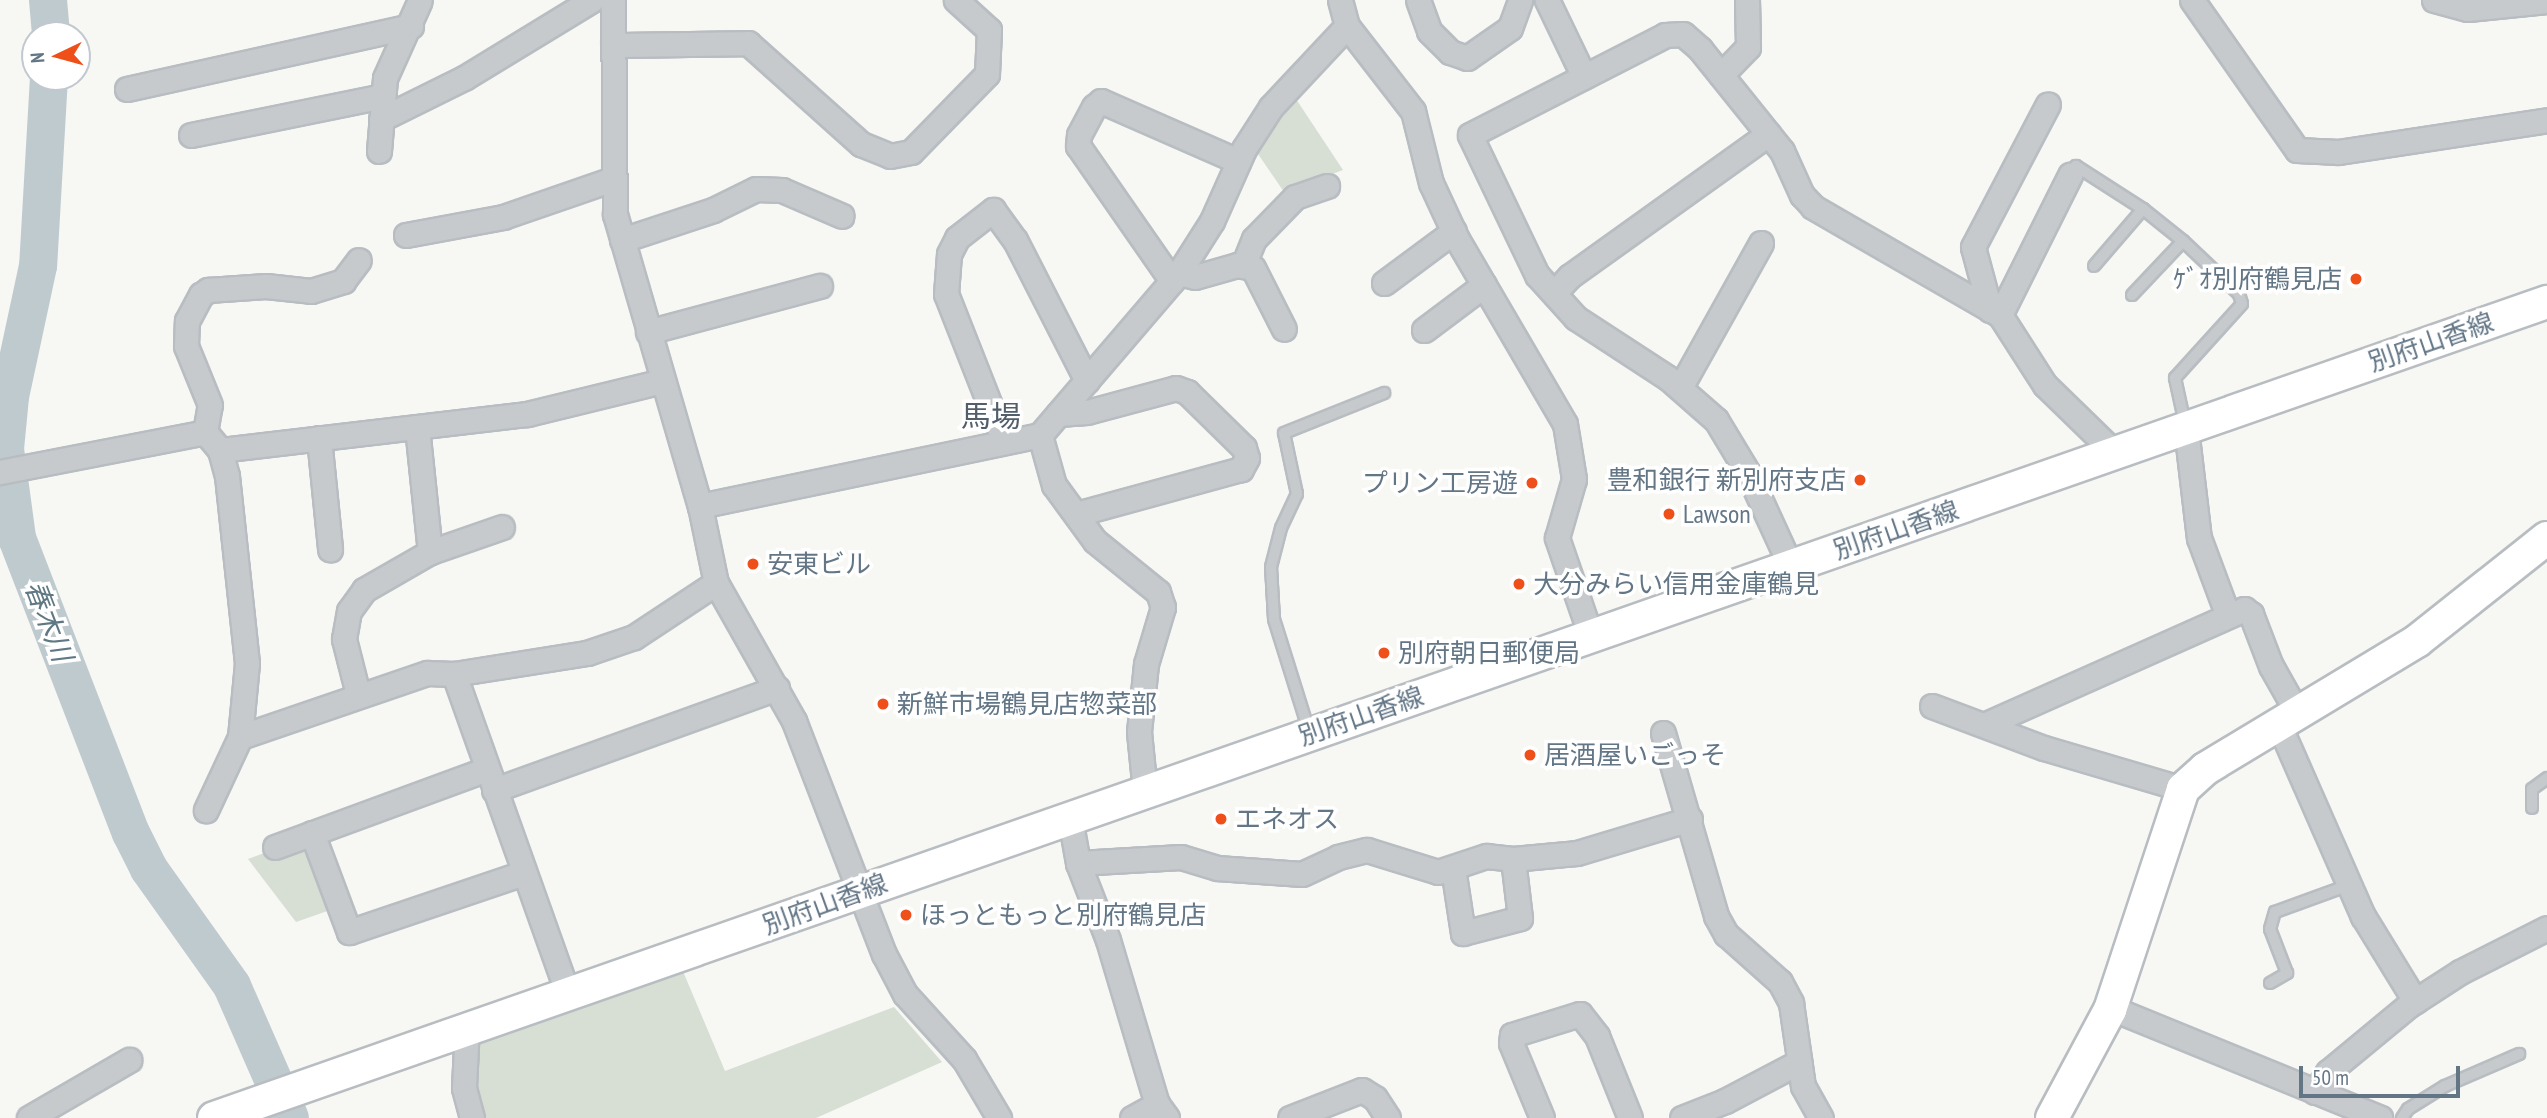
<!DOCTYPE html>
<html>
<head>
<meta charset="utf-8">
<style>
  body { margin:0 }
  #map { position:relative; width:2547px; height:1118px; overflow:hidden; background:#f7f7f3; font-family:"PT Sans Narrow","Noto Sans JP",sans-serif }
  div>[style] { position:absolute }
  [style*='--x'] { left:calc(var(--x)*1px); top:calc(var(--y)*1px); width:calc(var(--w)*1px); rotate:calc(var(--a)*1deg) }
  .green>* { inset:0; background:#d7dfd4 }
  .river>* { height:38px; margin:-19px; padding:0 19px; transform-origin:19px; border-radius:19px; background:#bfcacf }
  .roads { filter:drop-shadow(2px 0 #b8bdc2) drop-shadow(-2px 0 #b8bdc2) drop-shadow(0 2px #b8bdc2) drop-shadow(0 -2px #b8bdc2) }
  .lane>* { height:10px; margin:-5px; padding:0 5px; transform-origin:5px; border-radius:5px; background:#c6cacd }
  .street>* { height:23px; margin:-11.5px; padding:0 11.5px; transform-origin:11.5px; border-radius:11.5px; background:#c6cacd }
  .secondary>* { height:32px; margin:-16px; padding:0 16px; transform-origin:16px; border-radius:16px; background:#fff }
  .dots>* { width:19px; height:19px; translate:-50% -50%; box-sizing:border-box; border:4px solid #fff; border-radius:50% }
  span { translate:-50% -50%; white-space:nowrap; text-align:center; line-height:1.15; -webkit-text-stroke:7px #fff; paint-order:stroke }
  .poi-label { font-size:26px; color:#637686 }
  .right { translate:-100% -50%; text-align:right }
  .left { translate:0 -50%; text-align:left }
  .street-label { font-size:26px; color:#637686 }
  .water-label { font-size:28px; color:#5f7883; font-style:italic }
  .quarter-label { font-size:30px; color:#525f6b }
  .north { position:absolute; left:21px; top:21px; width:70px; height:70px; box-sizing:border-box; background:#fff; border:2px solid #c1c8cf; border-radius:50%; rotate:265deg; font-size:19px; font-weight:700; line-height:28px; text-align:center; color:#637686 }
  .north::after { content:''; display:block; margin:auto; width:24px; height:32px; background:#ef501a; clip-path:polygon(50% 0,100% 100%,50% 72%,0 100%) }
  .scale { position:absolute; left:2299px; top:1066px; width:161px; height:32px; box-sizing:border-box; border:4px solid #637686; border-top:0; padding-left:9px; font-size:21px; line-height:24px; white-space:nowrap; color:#637686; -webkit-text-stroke:5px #fff; paint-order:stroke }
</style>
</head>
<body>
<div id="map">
  <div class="green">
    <i style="clip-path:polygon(1296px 99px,1343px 170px,1284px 192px,1256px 151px)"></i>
    <i style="clip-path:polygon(311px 836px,336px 908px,296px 922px,248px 859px)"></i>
    <i style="clip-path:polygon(682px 969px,725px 1071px,894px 1007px,942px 1062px,816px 1118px,471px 1118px,474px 1039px)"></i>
  </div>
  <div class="river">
    <i style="--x:48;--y:0;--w:35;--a:85"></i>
    <i style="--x:49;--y:77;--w:189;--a:93.3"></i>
    <i style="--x:38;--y:266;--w:134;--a:102.1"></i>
    <i style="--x:10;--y:397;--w:52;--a:95.5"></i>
    <i style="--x:5;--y:449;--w:90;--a:82.3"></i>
    <i style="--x:17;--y:538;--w:316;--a:68.9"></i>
    <i style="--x:131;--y:833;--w:40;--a:63.4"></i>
    <i style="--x:149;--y:869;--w:143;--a:54.6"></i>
    <i style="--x:232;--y:986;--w:144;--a:66.3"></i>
  </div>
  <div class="roads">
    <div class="lane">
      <i style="--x:2070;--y:175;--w:11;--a:-56"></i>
      <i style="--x:2076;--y:166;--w:80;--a:32.7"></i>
      <i style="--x:2143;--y:209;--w:75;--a:130.7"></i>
      <i style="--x:2183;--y:241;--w:77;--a:43.4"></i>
      <i style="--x:2239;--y:294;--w:10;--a:73"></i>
      <i style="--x:2242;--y:304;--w:100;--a:132.2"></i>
      <i style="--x:2175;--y:378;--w:47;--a:77.7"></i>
      <i style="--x:2132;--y:295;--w:74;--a:-46.6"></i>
      <i style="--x:2183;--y:241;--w:51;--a:-141.3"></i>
      <i style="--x:1309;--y:731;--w:117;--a:-107.4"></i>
      <i style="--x:1274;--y:619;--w:52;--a:-93.3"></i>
      <i style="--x:1271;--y:567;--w:40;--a:-75.6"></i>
      <i style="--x:1281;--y:528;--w:38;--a:-65"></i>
      <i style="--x:1297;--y:494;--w:62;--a:-102"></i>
      <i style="--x:1284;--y:433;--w:108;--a:-21.8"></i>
      <i style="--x:2532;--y:808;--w:19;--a:-90"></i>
      <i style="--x:2532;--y:789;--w:19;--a:-36"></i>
      <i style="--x:2270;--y:983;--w:20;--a:-30"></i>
      <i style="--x:2287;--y:973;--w:47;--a:-111.1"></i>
      <i style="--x:2270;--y:929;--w:18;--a:-74"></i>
      <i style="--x:2275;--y:912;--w:79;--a:-20"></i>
      <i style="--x:2402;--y:1118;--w:11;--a:-56"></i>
      <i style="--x:2408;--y:1109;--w:44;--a:-31.9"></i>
      <i style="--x:2445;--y:1086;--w:81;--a:-23.4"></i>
    </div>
    <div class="street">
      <i style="--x:613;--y:0;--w:214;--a:89.5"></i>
      <i style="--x:615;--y:214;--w:304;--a:73.8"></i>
      <i style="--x:700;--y:506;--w:79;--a:78.3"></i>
      <i style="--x:716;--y:583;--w:159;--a:60.5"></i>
      <i style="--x:794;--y:721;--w:250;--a:68.9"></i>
      <i style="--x:884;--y:954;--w:45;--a:62.3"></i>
      <i style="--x:905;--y:994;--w:88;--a:47.8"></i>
      <i style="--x:964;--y:1059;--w:69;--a:59.3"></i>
      <i style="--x:1340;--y:0;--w:27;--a:75"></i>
      <i style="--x:1347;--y:26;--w:108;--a:52.2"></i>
      <i style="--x:1413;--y:111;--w:74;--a:76"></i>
      <i style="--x:1431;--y:183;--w:62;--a:65.1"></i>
      <i style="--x:1457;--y:239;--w:214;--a:59.7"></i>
      <i style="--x:1565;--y:424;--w:56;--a:80.7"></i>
      <i style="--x:1574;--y:479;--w:61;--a:106.1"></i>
      <i style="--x:1557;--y:538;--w:104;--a:70.9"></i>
      <i style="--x:1418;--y:0;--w:33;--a:70"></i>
      <i style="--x:1429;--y:31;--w:30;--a:45"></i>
      <i style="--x:1450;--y:52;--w:18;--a:19"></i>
      <i style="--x:1467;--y:58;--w:52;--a:-34.9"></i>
      <i style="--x:1510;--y:28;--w:30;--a:-70"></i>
      <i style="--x:1547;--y:0;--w:85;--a:64.3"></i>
      <i style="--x:2192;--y:0;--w:183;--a:55"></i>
      <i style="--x:2297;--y:150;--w:42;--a:2.7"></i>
      <i style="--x:2339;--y:152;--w:210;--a:-8.7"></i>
      <i style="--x:2434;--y:0;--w:35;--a:15"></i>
      <i style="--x:2468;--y:9;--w:79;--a:-5.8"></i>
      <i style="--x:613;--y:45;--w:135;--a:-0.8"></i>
      <i style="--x:748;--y:43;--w:152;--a:41.8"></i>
      <i style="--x:861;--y:144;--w:31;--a:22"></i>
      <i style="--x:890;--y:156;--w:21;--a:-11"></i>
      <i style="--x:911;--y:152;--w:109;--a:-45.7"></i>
      <i style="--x:987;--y:74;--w:44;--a:-87.4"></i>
      <i style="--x:989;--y:30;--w:45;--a:-137.7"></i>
      <i style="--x:1721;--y:75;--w:39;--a:-46"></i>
      <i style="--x:1748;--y:47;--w:47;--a:-91.2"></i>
      <i style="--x:127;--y:89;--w:291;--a:-12.5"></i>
      <i style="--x:381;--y:119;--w:93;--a:-26.3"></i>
      <i style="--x:464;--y:78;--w:150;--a:-31.4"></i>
      <i style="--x:191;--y:135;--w:196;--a:-11.5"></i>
      <i style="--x:379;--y:151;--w:73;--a:-85.3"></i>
      <i style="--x:385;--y:78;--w:85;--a:-65.8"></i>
      <i style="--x:406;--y:235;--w:99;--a:-10.5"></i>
      <i style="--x:503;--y:217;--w:116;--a:-19.1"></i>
      <i style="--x:622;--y:240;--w:96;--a:-18.2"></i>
      <i style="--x:713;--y:210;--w:48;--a:-26"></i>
      <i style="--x:756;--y:189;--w:26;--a:2"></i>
      <i style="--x:782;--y:190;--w:65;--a:23.4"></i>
      <i style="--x:1243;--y:266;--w:29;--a:-68"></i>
      <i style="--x:1254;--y:239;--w:59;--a:-45.7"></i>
      <i style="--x:1295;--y:197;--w:34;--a:-19"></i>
      <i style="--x:1179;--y:273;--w:16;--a:14"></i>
      <i style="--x:1195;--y:277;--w:44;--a:-15.9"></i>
      <i style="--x:1237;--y:265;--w:16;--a:11"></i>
      <i style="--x:1253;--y:268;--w:68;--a:63.1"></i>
      <i style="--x:1172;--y:281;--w:165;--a:-124.8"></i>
      <i style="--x:1078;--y:146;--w:11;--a:-85"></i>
      <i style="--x:1079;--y:135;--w:32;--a:-62"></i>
      <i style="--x:1094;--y:107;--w:9;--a:-41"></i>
      <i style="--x:1101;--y:101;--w:150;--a:23.7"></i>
      <i style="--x:1384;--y:283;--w:87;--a:-36.6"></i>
      <i style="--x:1554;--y:293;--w:23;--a:-47"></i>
      <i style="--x:1570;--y:276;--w:244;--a:-35.6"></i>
      <i style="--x:1990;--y:310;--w:65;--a:-105.1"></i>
      <i style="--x:1973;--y:247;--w:161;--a:-62.3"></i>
      <i style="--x:2000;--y:315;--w:157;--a:-63.4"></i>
      <i style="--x:1424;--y:330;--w:75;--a:-36.9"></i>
      <i style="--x:648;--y:332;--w:178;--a:-15"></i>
      <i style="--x:1680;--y:388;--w:166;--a:-60.8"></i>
      <i style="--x:1058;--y:414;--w:29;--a:-4"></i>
      <i style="--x:1087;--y:412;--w:92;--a:-15.1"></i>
      <i style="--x:1176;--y:388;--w:12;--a:20"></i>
      <i style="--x:1187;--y:392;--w:80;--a:44.5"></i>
      <i style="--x:1244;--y:448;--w:10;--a:73"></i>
      <i style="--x:1247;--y:458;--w:13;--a:119"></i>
      <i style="--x:1241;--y:469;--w:171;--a:164.7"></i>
      <i style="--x:417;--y:427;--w:126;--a:84.1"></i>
      <i style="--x:2186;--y:428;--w:111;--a:83.3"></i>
      <i style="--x:2199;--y:538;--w:83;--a:69.6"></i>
      <i style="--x:205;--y:432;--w:23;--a:50"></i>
      <i style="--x:220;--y:450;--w:27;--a:75"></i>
      <i style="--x:227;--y:476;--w:188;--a:83.9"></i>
      <i style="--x:247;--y:663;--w:74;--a:95.4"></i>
      <i style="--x:240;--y:737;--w:81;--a:115"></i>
      <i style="--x:205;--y:432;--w:27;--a:-80"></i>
      <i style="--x:210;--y:405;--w:64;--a:-112.1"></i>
      <i style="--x:186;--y:346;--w:25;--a:-88"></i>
      <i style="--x:187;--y:321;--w:30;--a:-62"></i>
      <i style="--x:201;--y:295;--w:9;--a:-36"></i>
      <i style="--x:208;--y:290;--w:58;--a:-3.9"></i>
      <i style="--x:266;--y:286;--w:45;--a:6.3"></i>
      <i style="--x:311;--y:291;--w:34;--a:-17"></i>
      <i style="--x:343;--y:281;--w:26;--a:-53"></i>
      <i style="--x:1040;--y:435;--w:52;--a:74.4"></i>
      <i style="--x:1054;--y:485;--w:69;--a:53.8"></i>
      <i style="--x:1095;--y:541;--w:81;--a:39"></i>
      <i style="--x:1158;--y:592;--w:16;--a:72"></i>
      <i style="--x:1163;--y:607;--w:59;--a:106.6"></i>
      <i style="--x:1146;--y:664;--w:68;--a:95.9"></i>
      <i style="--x:1139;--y:732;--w:60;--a:84.3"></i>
      <i style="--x:319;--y:438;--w:112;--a:84.3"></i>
      <i style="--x:1004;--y:441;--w:158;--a:-111.5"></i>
      <i style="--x:946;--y:294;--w:40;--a:-85.7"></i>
      <i style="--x:949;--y:254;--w:18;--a:-63"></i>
      <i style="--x:957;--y:238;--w:46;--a:-37.9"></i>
      <i style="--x:993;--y:210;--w:37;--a:54"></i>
      <i style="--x:1015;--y:240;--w:158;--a:62.9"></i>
      <i style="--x:220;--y:450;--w:309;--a:-6.7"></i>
      <i style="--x:527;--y:414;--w:139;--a:-13.7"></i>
      <i style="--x:0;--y:472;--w:209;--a:-11"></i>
      <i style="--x:700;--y:506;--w:347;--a:-11.8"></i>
      <i style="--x:1040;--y:435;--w:213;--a:-49.4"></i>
      <i style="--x:1179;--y:273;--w:62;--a:-57.6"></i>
      <i style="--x:1212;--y:221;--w:79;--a:-66"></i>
      <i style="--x:1244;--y:149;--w:50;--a:-57.3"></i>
      <i style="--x:1271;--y:107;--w:111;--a:-46.8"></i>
      <i style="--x:1791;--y:567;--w:103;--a:-114.6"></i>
      <i style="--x:1748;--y:473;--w:62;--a:-121.1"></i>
      <i style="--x:1716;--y:420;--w:64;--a:-138.8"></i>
      <i style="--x:1668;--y:378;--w:110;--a:-146.9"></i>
      <i style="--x:1576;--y:318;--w:58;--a:-132.2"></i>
      <i style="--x:1537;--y:275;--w:155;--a:-115.6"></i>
      <i style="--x:1470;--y:135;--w:219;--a:-27.1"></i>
      <i style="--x:1665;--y:35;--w:18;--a:-3"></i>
      <i style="--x:1683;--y:34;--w:23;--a:41"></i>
      <i style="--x:1700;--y:49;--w:131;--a:51.2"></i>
      <i style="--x:1782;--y:151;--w:48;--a:65.6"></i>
      <i style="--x:1802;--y:195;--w:16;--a:47"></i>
      <i style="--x:1813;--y:207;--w:216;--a:30"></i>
      <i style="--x:2000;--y:315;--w:83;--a:57.3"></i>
      <i style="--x:2045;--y:385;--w:98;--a:44.2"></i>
      <i style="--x:454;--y:674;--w:341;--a:70.4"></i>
      <i style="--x:358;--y:694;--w:57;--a:-104.3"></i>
      <i style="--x:344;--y:639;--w:28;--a:-80"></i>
      <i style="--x:349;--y:611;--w:26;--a:-54"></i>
      <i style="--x:364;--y:590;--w:76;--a:-29.9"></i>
      <i style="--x:430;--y:552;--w:76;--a:-19.1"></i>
      <i style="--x:1932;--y:706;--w:120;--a:20.6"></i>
      <i style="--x:2044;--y:748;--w:145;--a:16.4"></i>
      <i style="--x:1984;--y:725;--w:285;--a:-24"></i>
      <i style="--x:2244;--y:609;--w:9;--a:36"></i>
      <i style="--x:2251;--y:614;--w:56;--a:69"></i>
      <i style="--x:2271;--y:666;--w:55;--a:60.6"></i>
      <i style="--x:2279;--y:725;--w:209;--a:66.3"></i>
      <i style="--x:2363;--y:916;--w:100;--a:58.5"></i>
      <i style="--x:1663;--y:733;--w:191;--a:73.8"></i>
      <i style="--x:1716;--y:916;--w:21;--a:61"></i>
      <i style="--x:1726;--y:934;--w:72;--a:41.6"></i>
      <i style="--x:1780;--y:982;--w:24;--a:62"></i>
      <i style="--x:1791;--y:1003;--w:84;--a:81.8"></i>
      <i style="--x:1803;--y:1086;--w:37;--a:61"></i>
      <i style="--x:240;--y:737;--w:198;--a:-18.9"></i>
      <i style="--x:427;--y:673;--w:27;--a:2"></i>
      <i style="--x:454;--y:674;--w:135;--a:-9"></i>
      <i style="--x:587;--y:653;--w:50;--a:-18.8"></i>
      <i style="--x:634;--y:637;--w:98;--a:-33.4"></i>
      <i style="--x:494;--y:790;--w:301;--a:-19.8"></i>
      <i style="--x:1070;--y:818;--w:46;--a:79.9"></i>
      <i style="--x:1078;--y:863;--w:83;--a:68.7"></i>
      <i style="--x:1108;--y:940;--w:171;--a:73.4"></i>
      <i style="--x:1157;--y:1104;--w:17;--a:54"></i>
      <i style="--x:312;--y:833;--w:106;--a:69.5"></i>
      <i style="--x:349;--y:932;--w:184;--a:-18.7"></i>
      <i style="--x:275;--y:847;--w:226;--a:-20.2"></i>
      <i style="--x:1078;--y:863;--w:103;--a:-3.3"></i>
      <i style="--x:1181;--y:857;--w:38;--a:17"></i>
      <i style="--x:1217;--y:868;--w:85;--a:4"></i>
      <i style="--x:1302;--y:874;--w:40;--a:-25"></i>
      <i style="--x:1338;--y:857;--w:30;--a:-14"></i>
      <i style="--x:1367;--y:850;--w:74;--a:17.2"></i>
      <i style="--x:1438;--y:872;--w:51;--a:-18.4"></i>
      <i style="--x:1486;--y:856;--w:27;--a:6"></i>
      <i style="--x:1513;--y:859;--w:64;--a:-5.4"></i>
      <i style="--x:1577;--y:853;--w:118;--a:-16.7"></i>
      <i style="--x:1453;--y:868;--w:66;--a:81.3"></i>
      <i style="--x:1463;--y:933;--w:59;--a:-14.7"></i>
      <i style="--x:1520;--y:918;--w:59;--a:-96.8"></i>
      <i style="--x:2111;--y:1008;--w:291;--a:22.2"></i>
      <i style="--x:467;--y:1026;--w:62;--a:92.8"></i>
      <i style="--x:464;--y:1088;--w:31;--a:75"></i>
      <i style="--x:2315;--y:1092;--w:24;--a:-57"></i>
      <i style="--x:2328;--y:1072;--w:105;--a:-39.6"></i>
      <i style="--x:2409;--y:1005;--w:61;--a:-32.9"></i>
      <i style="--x:2460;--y:972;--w:97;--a:-26.8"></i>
      <i style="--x:29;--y:1118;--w:116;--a:-30.1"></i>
      <i style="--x:1132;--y:1118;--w:29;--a:-29"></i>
      <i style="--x:1290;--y:1118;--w:77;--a:-21.3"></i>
      <i style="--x:1362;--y:1090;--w:15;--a:32"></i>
      <i style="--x:1375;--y:1098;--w:24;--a:57"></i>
      <i style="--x:1542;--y:1118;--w:81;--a:-112.5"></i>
      <i style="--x:1511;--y:1043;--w:8;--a:-83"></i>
      <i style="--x:1512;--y:1035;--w:71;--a:-17.2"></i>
      <i style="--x:1580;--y:1014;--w:28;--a:52"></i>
      <i style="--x:1597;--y:1036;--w:88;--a:68.1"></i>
      <i style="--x:1682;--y:1118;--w:46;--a:-21.6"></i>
      <i style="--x:1725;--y:1101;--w:84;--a:-27.8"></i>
    </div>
    <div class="secondary">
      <i style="--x:214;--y:1118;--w:2472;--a:-19.28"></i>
      <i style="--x:2052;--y:1118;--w:123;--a:-61.8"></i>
      <i style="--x:2110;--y:1010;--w:233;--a:-71.7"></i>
      <i style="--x:2183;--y:789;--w:30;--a:-42"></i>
      <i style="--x:2205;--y:769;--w:248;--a:-31.1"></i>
      <i style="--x:2417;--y:641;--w:166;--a:-38.4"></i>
    </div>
  </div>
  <div class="dots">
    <i style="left:2356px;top:279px;background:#ef501a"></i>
    <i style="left:1860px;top:480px;background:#ef501a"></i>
    <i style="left:1532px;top:483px;background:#ef501a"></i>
    <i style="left:1669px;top:514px;background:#ef501a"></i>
    <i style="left:753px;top:564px;background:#ef501a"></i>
    <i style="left:1519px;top:584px;background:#ef501a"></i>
    <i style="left:1384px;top:653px;background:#ef501a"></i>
    <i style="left:883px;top:704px;background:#ef501a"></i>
    <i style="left:1530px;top:755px;background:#ef501a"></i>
    <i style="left:1221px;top:819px;background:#ef501a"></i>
    <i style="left:906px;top:915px;background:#ef501a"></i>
  </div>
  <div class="poi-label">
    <span class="right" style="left:2342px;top:279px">ｹﾞｵ別府鶴見店</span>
    <span class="right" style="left:1846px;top:480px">豊和銀行 新別府支店</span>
    <span class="right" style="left:1518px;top:483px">プリン工房遊</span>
    <span class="left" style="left:1683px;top:514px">Lawson</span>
    <span class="left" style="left:767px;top:564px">安東ビル</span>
    <span class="left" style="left:1533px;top:584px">大分みらい信用金庫鶴見</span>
    <span class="left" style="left:1398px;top:653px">別府朝日郵便局</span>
    <span class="left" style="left:897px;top:704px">新鮮市場鶴見店惣菜部</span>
    <span class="left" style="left:1544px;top:755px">居酒屋いごっそ</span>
    <span class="left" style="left:1235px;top:819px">エネオス</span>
    <span class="left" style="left:920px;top:915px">ほっともっと別府鶴見店</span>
  </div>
  <div class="street-label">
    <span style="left:2431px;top:342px;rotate:-19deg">別府山香線</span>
    <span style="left:1896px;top:530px;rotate:-19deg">別府山香線</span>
    <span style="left:1361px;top:716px;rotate:-19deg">別府山香線</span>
    <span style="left:825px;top:904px;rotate:-20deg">別府山香線</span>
  </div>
  <div class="water-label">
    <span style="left:49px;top:621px;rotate:69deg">春木川</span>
  </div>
  <div class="quarter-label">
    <span style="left:991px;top:416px">馬場</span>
  </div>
  <div class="north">N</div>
  <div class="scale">50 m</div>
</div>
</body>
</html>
